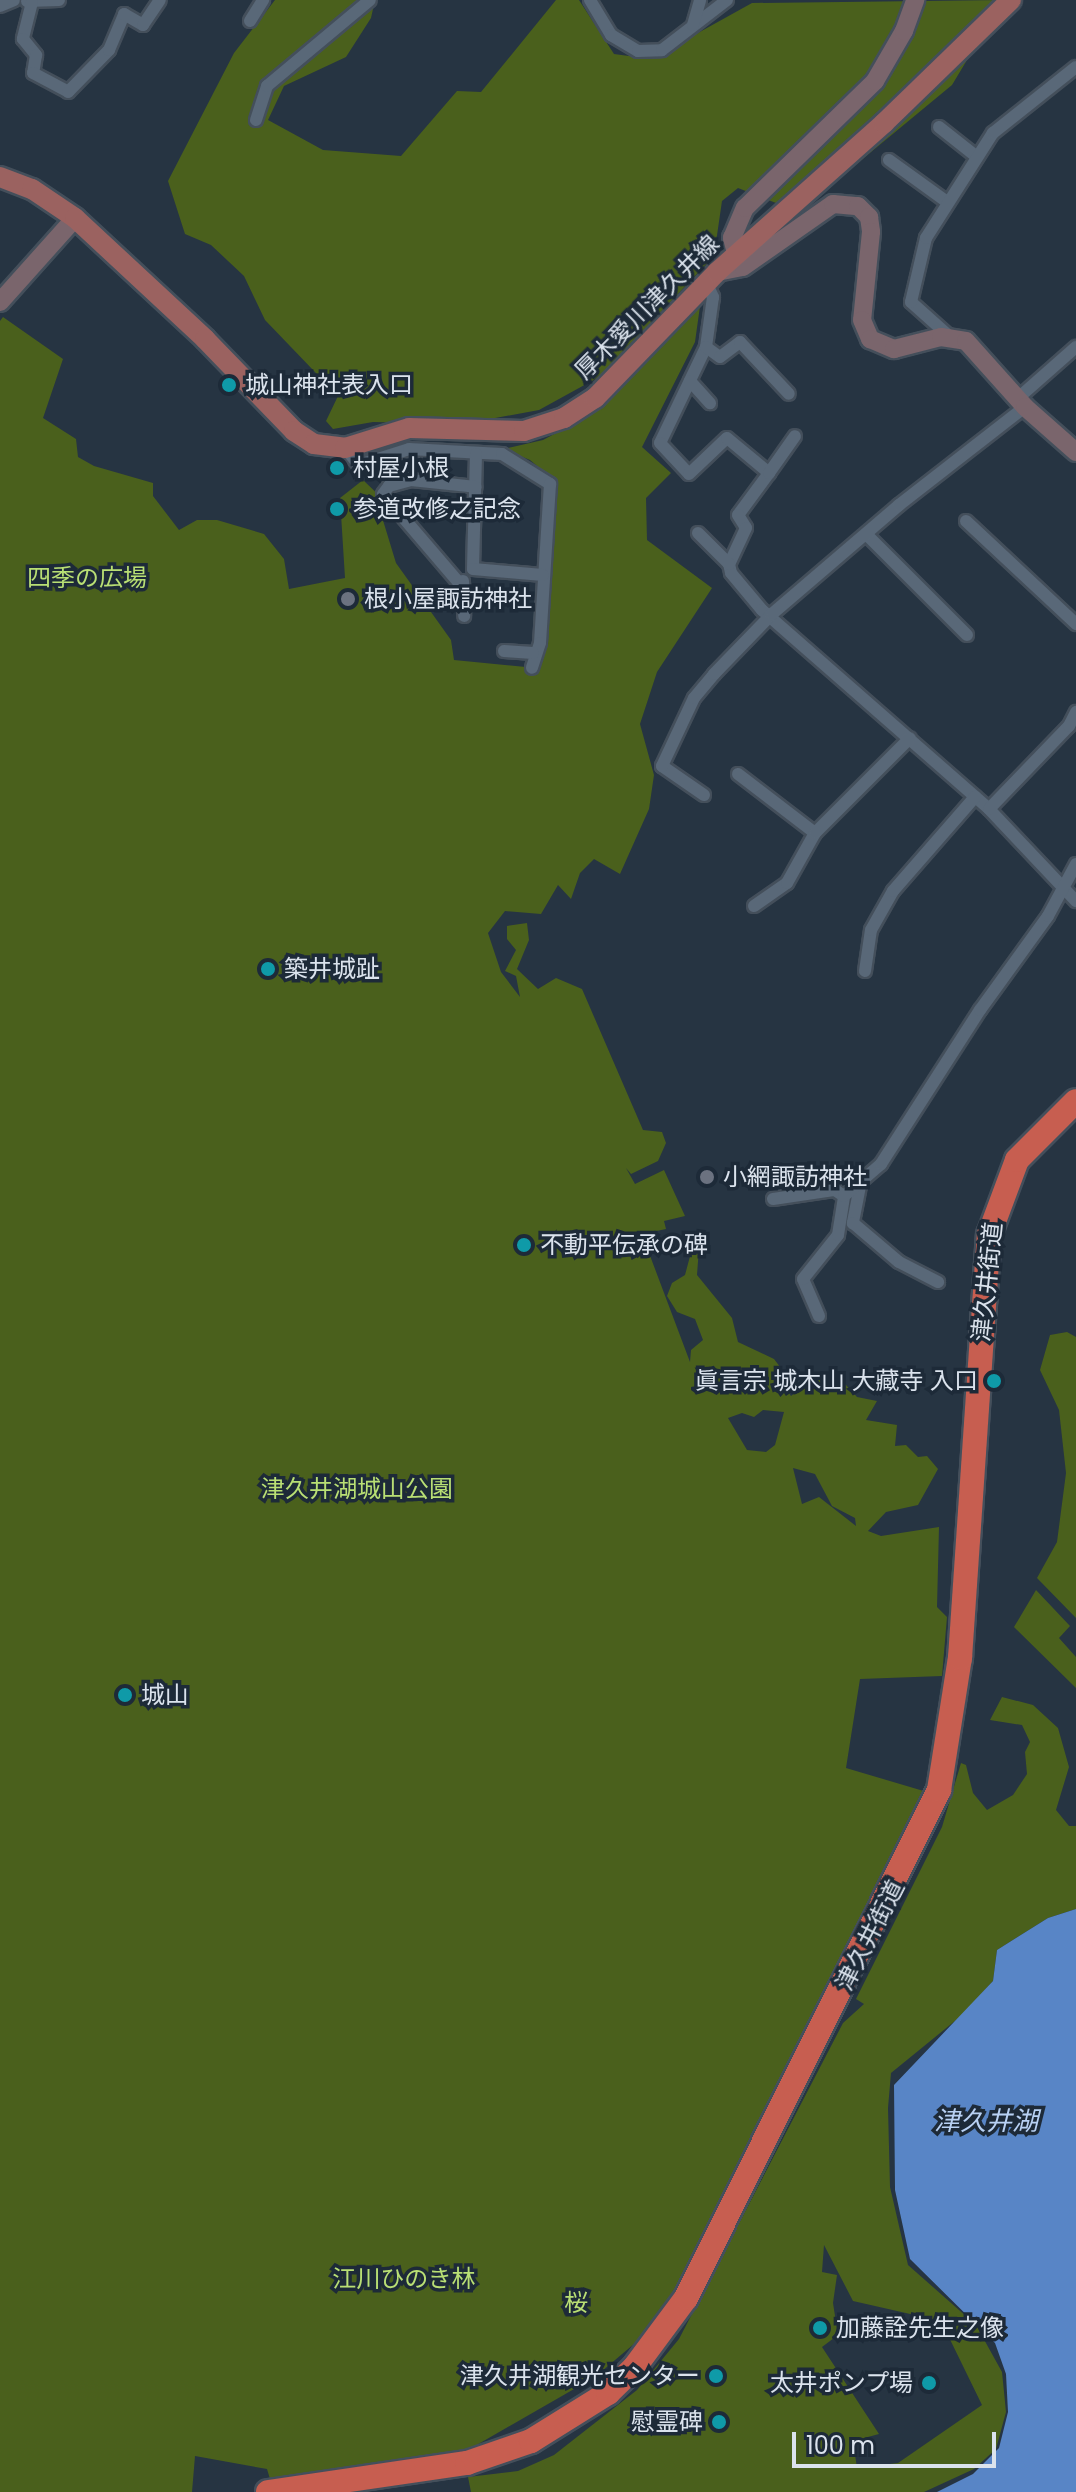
<!DOCTYPE html>
<html>
<head>
<meta charset="utf-8">
<style>
  body { margin:0 }
  #map { position:relative; width:1076px; height:2492px; overflow:hidden; background:#263442; font-family:Poppins,"Noto Sans JP",sans-serif }
  div>[style] { position:absolute }
  [style*='--x'] { left:calc(var(--x)*1px); top:calc(var(--y)*1px); width:calc(var(--w)*1px); rotate:calc(var(--a)*1deg) }
  .green>* { inset:0; background:#4a601c }
  .water>* { inset:0; background:#5885c6 }
  .roads { filter:drop-shadow(2px 0 #444f5b) drop-shadow(-2px 0 #444f5b) drop-shadow(0 2px #444f5b) drop-shadow(0 -2px #444f5b) }
  .street>* { height:12px; margin:-6px; padding:0 6px; transform-origin:6px; border-radius:6px; background:#596878 }
  .secondary>* { height:18px; margin:-9px; padding:0 9px; transform-origin:9px; border-radius:9px; background:#7a656c }
  .primary>* { height:20px; margin:-10px; padding:0 10px; transform-origin:10px; border-radius:10px; background:#9b6260 }
  .highway>* { height:24px; margin:-12px; padding:0 12px; transform-origin:12px; border-radius:12px; background:#c75e50 }
  .dots>* { width:22px; height:22px; translate:-50% -50%; box-sizing:border-box; border:4px solid #1d2a38; border-radius:50% }
  span { translate:-50% -50%; white-space:nowrap; text-align:center; line-height:1.15; -webkit-text-stroke:7px #1d2a38; paint-order:stroke }
  .street-label { font-size:24px; color:#dbe3ed }
  .poi-label { font-size:24px; color:#dbe3ed }
  .left { translate:0 -50%; text-align:left }
  .right { translate:-100% -50%; text-align:right }
  .park-label { font-size:24px; color:#b9df74 }
  .water-label { font-size:26px; color:#b8d1f4; font-style:italic }
  .scale { position:absolute; left:792px; top:2432px; width:204px; height:36px; box-sizing:border-box; border:4px solid #dbe3ed; border-top:0; padding-left:10px; font-size:24px; line-height:28px; white-space:nowrap; color:#dbe3ed; -webkit-text-stroke:6px #1d2a38; paint-order:stroke }
</style>
</head>
<body>
<div id="map">
  <div class="green">
    <i style="clip-path:polygon(275px 0,375px 0,371px 18px,346px 57px,284px 86px,268px 120px,323px 150px,401px 156px,457px 91px,481px 92px,556px 0,579px 0,614px 54px,651px 59px,752px 3px,1003px 0,952px 85px,842px 176px,776px 203px,738px 188px,722px 201px,714px 256px,599px 377px,539px 410px,463px 424px,373px 422px,333px 429px,326px 421px,338px 396px,265px 320px,244px 276px,211px 245px,185px 234px,168px 181px,234px 53px)"></i>
    <i style="clip-path:polygon(evenodd,701px 299px,695px 342px,642px 447px,671px 473px,646px 498px,647px 540px,712px 588px,657px 672px,640px 724px,654px 775px,649px 809px,620px 874px,594px 859px,580px 873px,571px 899px,558px 885px,541px 914px,505px 911px,488px 933px,501px 972px,520px 997px,516px 976px,505px 971px,516px 950px,507px 939px,507px 926px,527px 923px,529px 940px,517px 969px,538px 989px,556px 978px,582px 989px,643px 1130px,662px 1132px,666px 1143px,658px 1161px,631px 1174px,626px 1168px,635px 1184px,664px 1170px,685px 1216px,664px 1221px,666px 1229px,652px 1232px,649px 1253px,690px 1362px,691px 1350px,703px 1340px,695px 1319px,677px 1312px,667px 1296px,672px 1283px,685px 1275px,693px 1245px,699px 1248px,697px 1275px,732px 1318px,738px 1342px,774px 1359px,787px 1376px,785px 1387px,791px 1396px,817px 1375px,835px 1373px,857px 1397px,877px 1401px,866px 1420px,897px 1425px,895px 1446px,906px 1445px,918px 1457px,927px 1456px,938px 1469px,918px 1505px,886px 1512px,868px 1531px,881px 1536px,939px 1527px,937px 1607px,947px 1617px,942px 1676px,860px 1679px,846px 1768px,927px 1792px,675px 2292px,641px 2338px,595px 2377px,468px 2450px,270px 2479px,267px 2469px,195px 2456px,192px 2492px,0 2492px,0 321px,3px 317px,63px 359px,43px 418px,76px 439px,78px 457px,94px 466px,153px 483px,153px 496px,179px 530px,197px 520px,217px 520px,264px 534px,284px 559px,289px 589px,345px 578px,340px 498px,363px 480px,384px 500px,382px 517px,396px 563px,451px 640px,454px 660px,536px 668px,544px 649px,556px 482px,530px 460px,503px 449px,543px 440px,571px 425px,601px 403px,701px 299px,763px 1410px,784px 1412px,775px 1445px,766px 1452px,747px 1450px,728px 1418px,742px 1413px,754px 1417px,763px 1410px,701px 299px,793px 1468px,815px 1474px,832px 1506px,855px 1518px,856px 1526px,819px 1497px,802px 1504px,793px 1468px)"></i>
    <i style="clip-path:polygon(1067px 1332px,1076px 1337px,1076px 1618px,1037px 1578px,1057px 1542px,1066px 1473px,1059px 1410px,1040px 1370px,1050px 1335px)"></i>
    <i style="clip-path:polygon(1036px 1590px,1070px 1626px,1059px 1638px,1076px 1657px,1076px 1688px,1014px 1627px)"></i>
    <i style="clip-path:polygon(evenodd,1002px 1697px,1033px 1705px,1058px 1728px,1069px 1767px,1056px 1810px,1069px 1826px,1076px 1826px,1076px 1909px,1048px 1918px,997px 1950px,993px 1981px,961px 2016px,891px 2073px,888px 2108px,890px 2187px,908px 2265px,976px 2325px,1002px 2372px,1006px 2412px,996px 2449px,974px 2469px,924px 2492px,471px 2492px,468px 2477px,518px 2471px,554px 2455px,637px 2390px,679px 2339px,843px 2023px,864px 2004px,856px 1999px,942px 1827px,961px 1763px,966px 1765px,973px 1793px,987px 1810px,1013px 1795px,1027px 1774px,1025px 1752px,1030px 1742px,1022px 1725px,990px 1720px,1002px 1697px,824px 2245px,853px 2301px,941px 2321px,982px 2405px,898px 2463px,857px 2468px,853px 2441px,879px 2434px,822px 2347px,838px 2335px,833px 2303px,837px 2275px,822px 2272px,824px 2245px)"></i>
  </div>
  <div class="water">
    <i style="clip-path:polygon(1076px 1909px,1076px 2492px,937px 2492px,973px 2474px,999px 2448px,1008px 2412px,1006px 2374px,995px 2343px,910px 2259px,895px 2190px,894px 2085px,993px 1981px,997px 1950px,1048px 1918px)"></i>
  </div>
  <div class="roads">
    <div class="street">
      <i style="--x:590;--y:0;--w:41;--a:59"></i>
      <i style="--x:611;--y:35;--w:31;--a:31"></i>
      <i style="--x:638;--y:51;--w:24;--a:-2"></i>
      <i style="--x:662;--y:50;--w:82;--a:-37.6"></i>
      <i style="--x:27;--y:1;--w:32;--a:-2"></i>
      <i style="--x:32;--y:2;--w:38;--a:104"></i>
      <i style="--x:23;--y:39;--w:21;--a:51"></i>
      <i style="--x:36;--y:55;--w:18;--a:99"></i>
      <i style="--x:33;--y:73;--w:40;--a:28"></i>
      <i style="--x:68;--y:92;--w:59;--a:-45.7"></i>
      <i style="--x:109;--y:50;--w:39;--a:-67"></i>
      <i style="--x:124;--y:14;--w:22;--a:30"></i>
      <i style="--x:143;--y:25;--w:30;--a:-56"></i>
      <i style="--x:0;--y:6;--w:15;--a:-23"></i>
      <i style="--x:250;--y:21;--w:25;--a:-58"></i>
      <i style="--x:693;--y:25;--w:26;--a:-74"></i>
      <i style="--x:256;--y:120;--w:36;--a:-72"></i>
      <i style="--x:267;--y:86;--w:134;--a:-39.9"></i>
      <i style="--x:939;--y:127;--w:48;--a:38.3"></i>
      <i style="--x:889;--y:160;--w:72;--a:35.9"></i>
      <i style="--x:706;--y:282;--w:17;--a:65"></i>
      <i style="--x:713;--y:297;--w:50;--a:98"></i>
      <i style="--x:706;--y:347;--w:106;--a:115.6"></i>
      <i style="--x:660;--y:443;--w:42;--a:46.9"></i>
      <i style="--x:689;--y:474;--w:52;--a:-43.5"></i>
      <i style="--x:727;--y:438;--w:55;--a:39.8"></i>
      <i style="--x:769;--y:473;--w:52;--a:126.4"></i>
      <i style="--x:738;--y:515;--w:15;--a:58"></i>
      <i style="--x:746;--y:528;--w:40;--a:115"></i>
      <i style="--x:729;--y:564;--w:9;--a:77"></i>
      <i style="--x:731;--y:573;--w:48;--a:50"></i>
      <i style="--x:762;--y:610;--w:302;--a:41.2"></i>
      <i style="--x:989;--y:809;--w:127;--a:46.6"></i>
      <i style="--x:949;--y:336;--w:51;--a:-138.2"></i>
      <i style="--x:911;--y:302;--w:66;--a:-76.8"></i>
      <i style="--x:926;--y:238;--w:125;--a:-57.5"></i>
      <i style="--x:993;--y:133;--w:106;--a:-38.5"></i>
      <i style="--x:706;--y:347;--w:17;--a:36"></i>
      <i style="--x:720;--y:357;--w:25;--a:-37"></i>
      <i style="--x:740;--y:342;--w:71;--a:46.7"></i>
      <i style="--x:690;--y:381;--w:30;--a:48"></i>
      <i style="--x:1017;--y:399;--w:79;--a:-41.4"></i>
      <i style="--x:345;--y:448;--w:22;--a:51"></i>
      <i style="--x:359;--y:465;--w:52;--a:-17.7"></i>
      <i style="--x:409;--y:449;--w:93;--a:3.1"></i>
      <i style="--x:502;--y:454;--w:57;--a:32"></i>
      <i style="--x:550;--y:484;--w:159;--a:93.6"></i>
      <i style="--x:540;--y:643;--w:26;--a:108"></i>
      <i style="--x:476;--y:454;--w:115;--a:91.5"></i>
      <i style="--x:473;--y:569;--w:70;--a:4.9"></i>
      <i style="--x:769;--y:473;--w:45;--a:-54.9"></i>
      <i style="--x:966;--y:521;--w:151;--a:43.1"></i>
      <i style="--x:698;--y:533;--w:44;--a:45"></i>
      <i style="--x:868;--y:536;--w:140;--a:45"></i>
      <i style="--x:463;--y:581;--w:35;--a:88"></i>
      <i style="--x:460;--y:584;--w:118;--a:-130.5"></i>
      <i style="--x:383;--y:494;--w:10;--a:-53"></i>
      <i style="--x:389;--y:486;--w:23;--a:-15"></i>
      <i style="--x:411;--y:480;--w:65;--a:6.1"></i>
      <i style="--x:504;--y:651;--w:29;--a:4"></i>
      <i style="--x:738;--y:774;--w:97;--a:37.5"></i>
      <i style="--x:704;--y:795;--w:51;--a:-145.4"></i>
      <i style="--x:662;--y:766;--w:75;--a:-64.8"></i>
      <i style="--x:694;--y:698;--w:31;--a:-50"></i>
      <i style="--x:714;--y:674;--w:83;--a:-46"></i>
      <i style="--x:772;--y:614;--w:167;--a:-40.6"></i>
      <i style="--x:899;--y:505;--w:160;--a:-37.9"></i>
      <i style="--x:989;--y:809;--w:115;--a:-46.1"></i>
      <i style="--x:1069;--y:726;--w:16;--a:-63"></i>
      <i style="--x:754;--y:906;--w:40;--a:-34.9"></i>
      <i style="--x:787;--y:883;--w:57;--a:-60.8"></i>
      <i style="--x:815;--y:833;--w:134;--a:-45"></i>
      <i style="--x:865;--y:971;--w:41;--a:-81.7"></i>
      <i style="--x:871;--y:930;--w:45;--a:-60.6"></i>
      <i style="--x:893;--y:891;--w:125;--a:-48.9"></i>
      <i style="--x:860;--y:1186;--w:38;--a:101"></i>
      <i style="--x:853;--y:1223;--w:60;--a:40.3"></i>
      <i style="--x:899;--y:1262;--w:44;--a:27.1"></i>
      <i style="--x:773;--y:1199;--w:63;--a:-8.3"></i>
      <i style="--x:835;--y:1190;--w:11;--a:34"></i>
      <i style="--x:819;--y:1316;--w:40;--a:-113.4"></i>
      <i style="--x:803;--y:1279;--w:56;--a:-51.5"></i>
      <i style="--x:838;--y:1235;--w:39;--a:-81"></i>
      <i style="--x:844;--y:1196;--w:49;--a:-40.9"></i>
      <i style="--x:881;--y:1164;--w:183;--a:-57.3"></i>
      <i style="--x:980;--y:1010;--w:116;--a:-54.1"></i>
      <i style="--x:1048;--y:916;--w:59;--a:-61.7"></i>
    </div>
    <div class="secondary">
      <i style="--x:736;--y:253;--w:16;--a:-105"></i>
      <i style="--x:732;--y:238;--w:33;--a:-67"></i>
      <i style="--x:745;--y:208;--w:182;--a:-44.3"></i>
      <i style="--x:875;--y:81;--w:58;--a:-59.9"></i>
      <i style="--x:904;--y:31;--w:33;--a:-70"></i>
      <i style="--x:717;--y:272;--w:26;--a:-11"></i>
      <i style="--x:743;--y:267;--w:110;--a:-35"></i>
      <i style="--x:833;--y:204;--w:25;--a:5"></i>
      <i style="--x:858;--y:206;--w:16;--a:45"></i>
      <i style="--x:869;--y:217;--w:15;--a:82"></i>
      <i style="--x:871;--y:232;--w:88;--a:95.8"></i>
      <i style="--x:862;--y:320;--w:21;--a:67"></i>
      <i style="--x:870;--y:339;--w:26;--a:23"></i>
      <i style="--x:894;--y:349;--w:49;--a:-14.3"></i>
      <i style="--x:941;--y:337;--w:25;--a:9"></i>
      <i style="--x:966;--y:341;--w:89;--a:48.2"></i>
      <i style="--x:1025;--y:407;--w:68;--a:41.4"></i>
      <i style="--x:0;--y:302;--w:113;--a:-48.2"></i>
    </div>
    <div class="primary">
      <i style="--x:0;--y:177;--w:34;--a:21"></i>
      <i style="--x:32;--y:189;--w:52;--a:34"></i>
      <i style="--x:75;--y:218;--w:178;--a:42.9"></i>
      <i style="--x:205;--y:339;--w:128;--a:45.9"></i>
      <i style="--x:294;--y:431;--w:24;--a:33"></i>
      <i style="--x:314;--y:444;--w:31;--a:7"></i>
      <i style="--x:345;--y:448;--w:67;--a:-17.4"></i>
      <i style="--x:409;--y:428;--w:115;--a:1.5"></i>
      <i style="--x:524;--y:431;--w:42;--a:-18"></i>
      <i style="--x:564;--y:418;--w:37;--a:-33"></i>
      <i style="--x:595;--y:398;--w:175;--a:-45.9"></i>
      <i style="--x:717;--y:272;--w:224;--a:-41.7"></i>
      <i style="--x:884;--y:123;--w:177;--a:-44.1"></i>
    </div>
    <div class="highway">
      <i style="--x:268;--y:2492;--w:201;--a:-8.3"></i>
      <i style="--x:467;--y:2463;--w:68;--a:-19"></i>
      <i style="--x:531;--y:2441;--w:91;--a:-31.9"></i>
      <i style="--x:608;--y:2393;--w:36;--a:-44"></i>
      <i style="--x:634;--y:2368;--w:87;--a:-53.4"></i>
      <i style="--x:686;--y:2298;--w:568;--a:-63.53"></i>
      <i style="--x:939;--y:1790;--w:134;--a:-81"></i>
      <i style="--x:960;--y:1658;--w:424;--a:-86.1"></i>
      <i style="--x:989;--y:1235;--w:80;--a:-69.5"></i>
      <i style="--x:1017;--y:1160;--w:83;--a:-45"></i>
    </div>
  </div>
  <div class="dots">
    <i style="left:229px;top:385px;background:#0f9aa8"></i>
    <i style="left:337px;top:468px;background:#0f9aa8"></i>
    <i style="left:337px;top:509px;background:#0f9aa8"></i>
    <i style="left:348px;top:599px;background:#6b7280"></i>
    <i style="left:268px;top:969px;background:#0f9aa8"></i>
    <i style="left:707px;top:1177px;background:#6b7280"></i>
    <i style="left:524px;top:1245px;background:#0f9aa8"></i>
    <i style="left:994px;top:1381px;background:#0f9aa8"></i>
    <i style="left:125px;top:1695px;background:#0f9aa8"></i>
    <i style="left:820px;top:2328px;background:#0f9aa8"></i>
    <i style="left:716px;top:2376px;background:#0f9aa8"></i>
    <i style="left:929px;top:2383px;background:#0f9aa8"></i>
    <i style="left:719px;top:2422px;background:#0f9aa8"></i>
  </div>
  <div class="street-label">
    <span style="left:647px;top:307px;rotate:-45deg">厚木愛川津久井線</span>
    <span style="left:987px;top:1282px;rotate:-84deg">津久井街道</span>
    <span style="left:870px;top:1935px;rotate:-63deg">津久井街道</span>
  </div>
  <div class="poi-label">
    <span class="left" style="left:245px;top:385px">城山神社表入口</span>
    <span class="left" style="left:353px;top:468px">村屋小根</span>
    <span class="left" style="left:353px;top:509px">参道改修之記念</span>
    <span class="left" style="left:364px;top:599px">根小屋諏訪神社</span>
    <span class="left" style="left:284px;top:969px">築井城趾</span>
    <span class="left" style="left:723px;top:1177px">小網諏訪神社</span>
    <span class="left" style="left:540px;top:1245px">不動平伝承の碑</span>
    <span class="right" style="left:978px;top:1381px">眞言宗 城木山 大藏寺 入口</span>
    <span class="left" style="left:141px;top:1695px">城山</span>
    <span class="left" style="left:836px;top:2328px">加藤詮先生之像</span>
    <span class="right" style="left:700px;top:2376px">津久井湖観光センター</span>
    <span class="right" style="left:913px;top:2383px">太井ポンプ場</span>
    <span class="right" style="left:703px;top:2422px">慰霊碑</span>
  </div>
  <div class="park-label">
    <span style="left:87px;top:578px">四季の広場</span>
    <span style="left:357px;top:1489px">津久井湖城山公園</span>
    <span style="left:404px;top:2279px">江川ひのき林</span>
    <span style="left:576px;top:2303px">桜</span>
  </div>
  <div class="water-label">
    <span style="left:986px;top:2122px">津久井湖</span>
  </div>
  <div class="scale">100 m</div>
</div>
</body>
</html>
